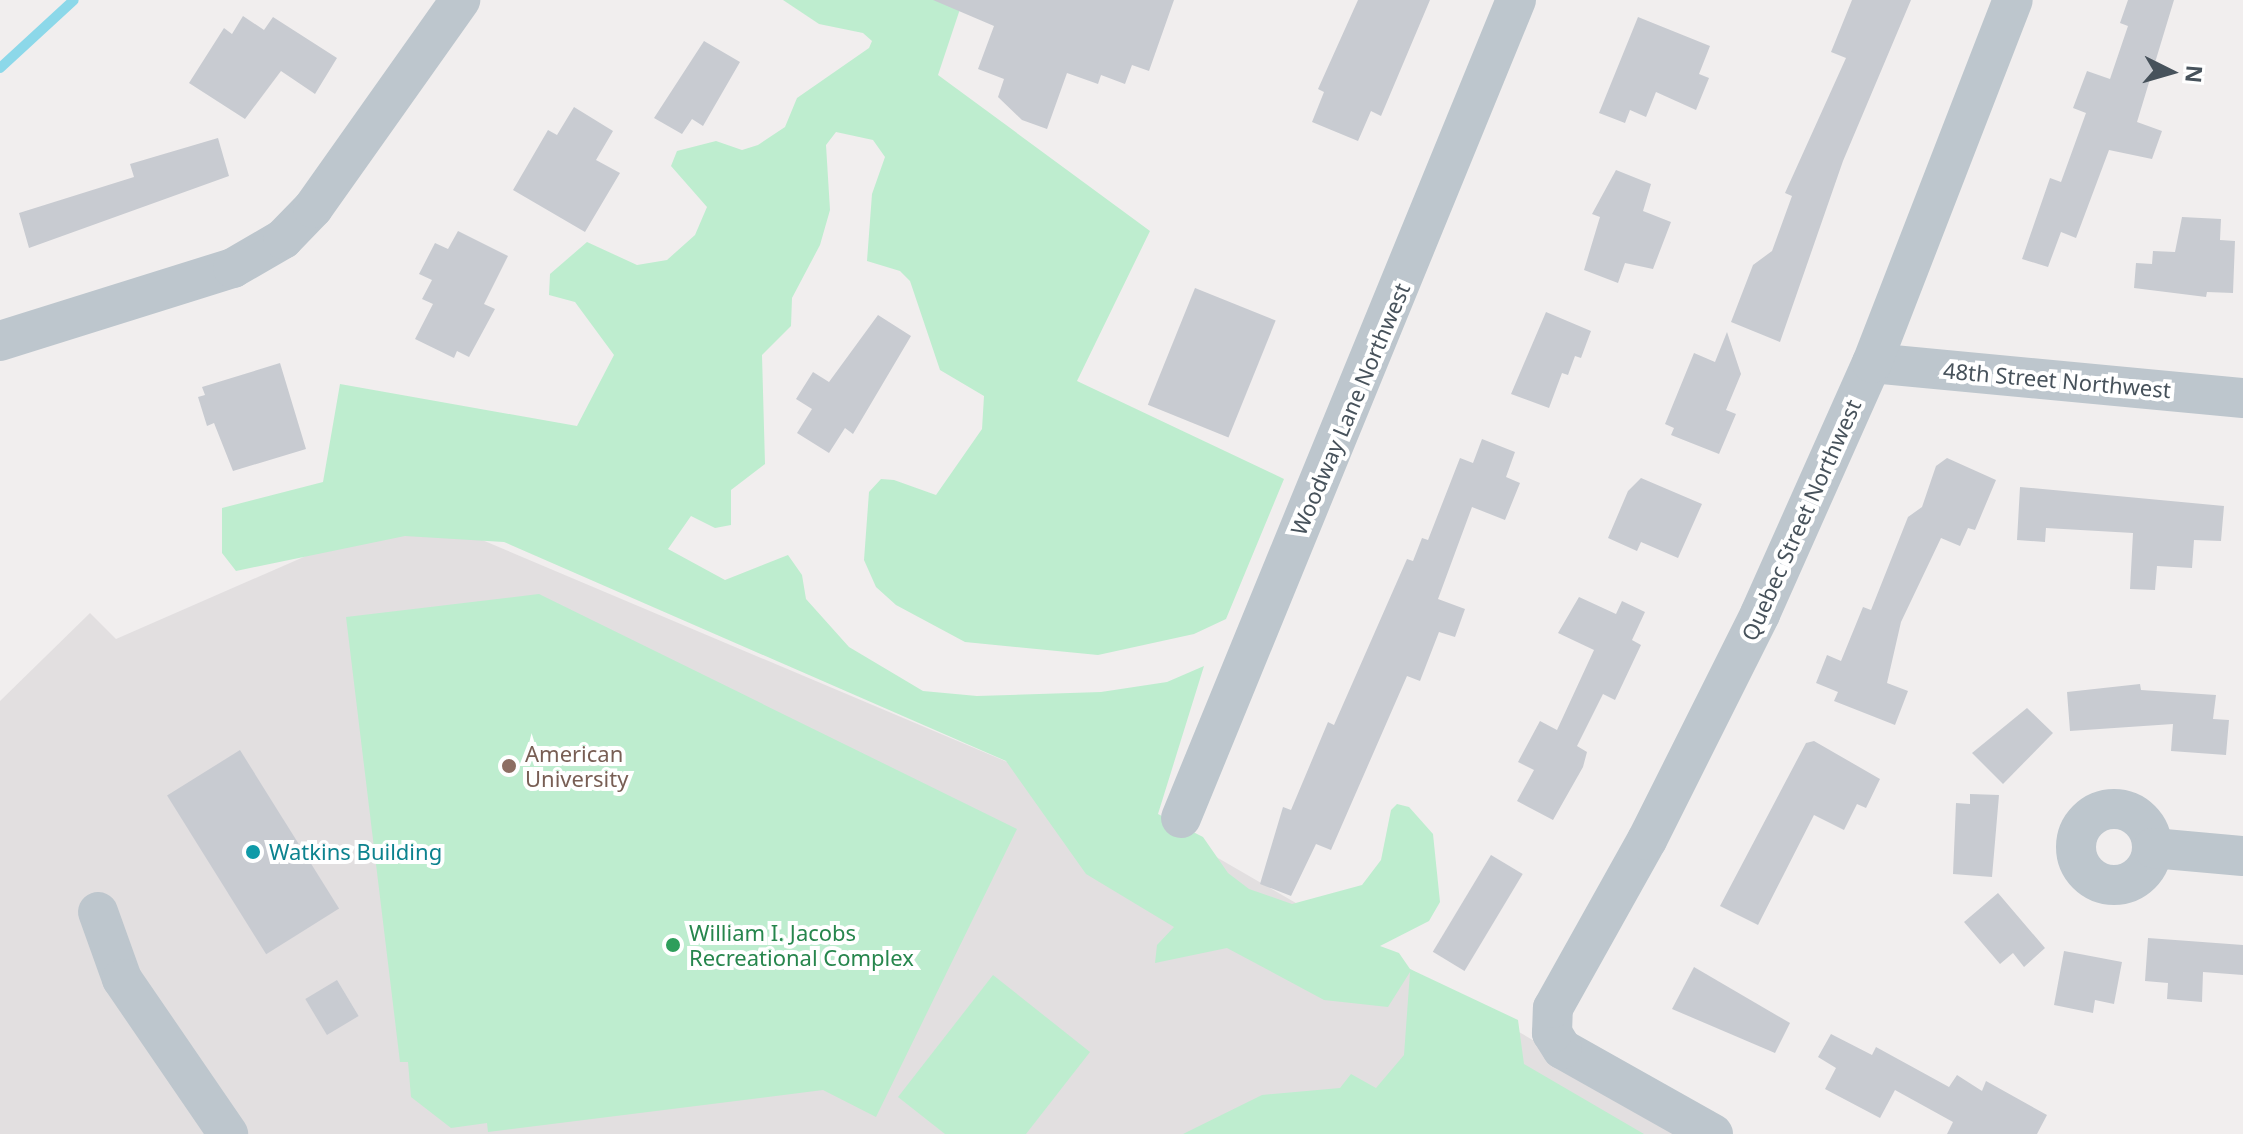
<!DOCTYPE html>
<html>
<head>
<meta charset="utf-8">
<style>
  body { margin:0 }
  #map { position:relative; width:2243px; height:1134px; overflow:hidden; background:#f1eeee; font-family:"Noto Sans",sans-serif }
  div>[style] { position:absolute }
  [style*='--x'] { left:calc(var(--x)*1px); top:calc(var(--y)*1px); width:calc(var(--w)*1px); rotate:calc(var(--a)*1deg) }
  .education>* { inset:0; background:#e2dfe0 }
  .green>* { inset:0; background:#beedcf }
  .stream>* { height:10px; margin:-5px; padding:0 5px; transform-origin:5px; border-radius:5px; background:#8cd8e9 }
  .building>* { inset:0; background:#c8cbd1; transform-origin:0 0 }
  .minor>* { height:40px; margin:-20px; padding:0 20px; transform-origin:20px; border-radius:20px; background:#bdc6cd }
  .minor>.ring { margin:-20px; padding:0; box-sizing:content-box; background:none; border:40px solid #bdc6cd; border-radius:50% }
  .dots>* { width:22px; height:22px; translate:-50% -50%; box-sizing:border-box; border:4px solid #fff; border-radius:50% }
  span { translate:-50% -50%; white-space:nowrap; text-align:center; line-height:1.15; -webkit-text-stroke:8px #fff; paint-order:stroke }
  .street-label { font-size:22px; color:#47525b }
  .education-label { font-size:22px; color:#785e54 }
  .left { translate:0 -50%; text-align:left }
  .culture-label { font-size:22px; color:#0d838f }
  .leisure-label { font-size:22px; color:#27864d }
  .north { position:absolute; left:2131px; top:32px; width:80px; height:80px; -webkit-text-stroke:6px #fff; paint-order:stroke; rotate:95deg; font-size:22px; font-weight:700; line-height:32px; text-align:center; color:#47525b }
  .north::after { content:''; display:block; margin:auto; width:28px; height:36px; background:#47525b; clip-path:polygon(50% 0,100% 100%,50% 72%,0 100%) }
</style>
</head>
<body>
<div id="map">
  <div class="education">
    <i style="clip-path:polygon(411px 510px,1173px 832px,1538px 1043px,1549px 1063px,1676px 1134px,0 1134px,0 701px,90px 613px,116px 639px)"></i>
  </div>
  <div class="green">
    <i style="clip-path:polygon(783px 0,963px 0,938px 75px,1150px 231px,1077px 381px,1284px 479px,1226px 619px,1194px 634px,1098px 655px,965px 642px,896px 605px,876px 587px,864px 560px,869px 492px,881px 479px,894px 480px,936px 495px,982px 429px,984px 396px,940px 370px,910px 281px,900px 271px,867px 261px,872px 194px,885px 157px,873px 140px,836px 132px,826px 145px,830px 210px,820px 245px,792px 298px,791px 326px,762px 355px,765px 464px,731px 490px,731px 525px,715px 528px,691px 516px,668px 549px,725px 580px,788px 555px,802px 575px,806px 599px,849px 647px,923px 691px,977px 696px,1101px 692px,1167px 682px,1204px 666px,1158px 814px,1203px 837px,1228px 873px,1249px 889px,1292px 904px,1362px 885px,1381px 860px,1391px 810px,1397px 804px,1409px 807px,1433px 834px,1440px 902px,1429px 921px,1380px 946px,1399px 953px,1410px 969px,1518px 1020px,1524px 1064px,1644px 1134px,1183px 1134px,1262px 1095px,1340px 1088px,1351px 1074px,1376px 1088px,1404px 1055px,1410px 972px,1388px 1007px,1324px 1000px,1227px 948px,1155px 963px,1157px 945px,1174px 927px,1086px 874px,1006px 761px,504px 542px,405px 536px,236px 571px,222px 553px,222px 508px,323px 482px,340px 384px,577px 426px,614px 355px,575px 302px,549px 295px,550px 274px,587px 242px,637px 265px,667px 260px,695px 235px,707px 207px,671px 166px,677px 151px,716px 141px,742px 150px,758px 145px,785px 127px,797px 98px,869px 48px,872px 41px,863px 33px,819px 24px)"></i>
    <i style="clip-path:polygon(539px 594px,1017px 829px,876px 1117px,823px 1090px,488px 1132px,487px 1123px,451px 1128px,411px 1097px,408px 1062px,400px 1062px,346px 617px)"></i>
    <i style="clip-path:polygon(993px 975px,1090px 1052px,1026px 1134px,945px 1134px,898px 1097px)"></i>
  </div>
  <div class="stream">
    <i style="--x:0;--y:68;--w:100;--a:-42.6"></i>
  </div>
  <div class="building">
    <i style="clip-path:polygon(933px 0,1174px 0,1149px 71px,1132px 65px,1125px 84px,1101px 75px,1098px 84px,1067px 73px,1047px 129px,1022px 120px,998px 97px,1004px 79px,978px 69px,994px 26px)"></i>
    <i style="clip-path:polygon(1358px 0,1430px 0,1381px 116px,1371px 111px,1358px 141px,1312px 122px,1324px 92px,1318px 89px)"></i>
    <i style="clip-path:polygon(1852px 0,1911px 0,1843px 161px,1780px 342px,1731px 322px,1753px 265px,1772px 251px,1792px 196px,1785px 193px,1846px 58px,1831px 52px)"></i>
    <i style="clip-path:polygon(2128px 0,2174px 0,2137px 122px,2162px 131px,2152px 159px,2109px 150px,2076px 238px,2061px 232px,2048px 267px,2022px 259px,2050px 178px,2061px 182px,2086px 113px,2073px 108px,2087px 71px,2110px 79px,2128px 26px,2120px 23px)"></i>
    <i style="clip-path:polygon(243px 16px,264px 30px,273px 17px,337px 58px,315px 94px,281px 71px,245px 119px,189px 83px,224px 28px,232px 34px)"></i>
    <i style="clip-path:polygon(1638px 17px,1710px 46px,1699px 74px,1709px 78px,1696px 110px,1656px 92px,1646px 117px,1630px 110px,1625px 123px,1599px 113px)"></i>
    <i style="clip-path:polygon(704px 41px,740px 62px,703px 126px,692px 119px,682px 134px,654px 118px)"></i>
    <i style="clip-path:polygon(574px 107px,613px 131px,596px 160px,620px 173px,585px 232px,513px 190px,548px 130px,557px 135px)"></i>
    <i style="clip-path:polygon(218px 138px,229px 176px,29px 248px,19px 213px,134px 177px,130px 164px)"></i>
    <i style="clip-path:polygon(1616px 170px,1651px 184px,1643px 211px,1671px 222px,1653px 269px,1625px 263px,1618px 283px,1584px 270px,1600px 217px,1592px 214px)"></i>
    <i style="clip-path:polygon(2182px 217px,2221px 219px,2220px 240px,2235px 241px,2233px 293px,2207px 292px,2206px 297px,2134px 288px,2136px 263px,2152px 264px,2153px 251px,2175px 252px)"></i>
    <i style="clip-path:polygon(458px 231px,508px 256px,484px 304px,495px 309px,469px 357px,457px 351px,454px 358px,415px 339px,433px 304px,422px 299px,432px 280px,419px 274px,435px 243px,448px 249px)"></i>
    <i style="left:1195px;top:288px;width:87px;height:126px;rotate:22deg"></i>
    <i style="clip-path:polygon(1546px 312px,1591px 331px,1581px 358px,1575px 356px,1568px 375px,1562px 373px,1549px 408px,1511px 394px)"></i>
    <i style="clip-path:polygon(878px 315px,911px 336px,853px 434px,845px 428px,829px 453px,797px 433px,812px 409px,796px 399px,813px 372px,829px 382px)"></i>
    <i style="clip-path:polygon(1727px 332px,1741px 374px,1726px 410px,1736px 414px,1719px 454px,1671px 435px,1674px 428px,1665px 424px,1694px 353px,1715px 362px)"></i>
    <i style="clip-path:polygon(280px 363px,306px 449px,233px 471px,214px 423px,207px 426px,198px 397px,205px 395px,202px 387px)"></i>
    <i style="clip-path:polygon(1482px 439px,1515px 452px,1506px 477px,1520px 483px,1505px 520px,1472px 507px,1438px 599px,1465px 609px,1455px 637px,1439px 632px,1420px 681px,1407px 676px,1331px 850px,1316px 844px,1291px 896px,1260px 884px,1283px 807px,1291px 810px,1328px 722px,1334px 725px,1407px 559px,1413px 561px,1422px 538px,1428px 540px,1460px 458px,1473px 463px)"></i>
    <i style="clip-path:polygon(1947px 458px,1996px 480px,1975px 530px,1968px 528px,1960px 546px,1941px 538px,1901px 622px,1887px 683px,1908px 691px,1895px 725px,1834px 701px,1838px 692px,1816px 683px,1827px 655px,1841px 661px,1863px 607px,1871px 610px,1908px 517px,1922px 507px,1936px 466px)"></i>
    <i style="clip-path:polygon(1641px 478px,1702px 504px,1678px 558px,1641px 542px,1637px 551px,1608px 538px,1628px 491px)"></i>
    <i style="clip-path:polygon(2020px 487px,2224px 506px,2221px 541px,2194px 540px,2192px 568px,2157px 566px,2155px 590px,2130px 589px,2133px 533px,2046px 528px,2045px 542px,2017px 540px)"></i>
    <i style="clip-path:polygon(1579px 597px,1616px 614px,1622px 601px,1645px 612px,1632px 640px,1641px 645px,1615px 700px,1603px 694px,1577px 746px,1587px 752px,1583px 767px,1553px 820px,1517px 801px,1534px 770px,1518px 762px,1540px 721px,1557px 730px,1594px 650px,1558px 633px)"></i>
    <i style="clip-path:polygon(2140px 684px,2141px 690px,2216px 695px,2213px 719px,2229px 720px,2226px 755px,2171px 751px,2173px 724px,2070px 731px,2067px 692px)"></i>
    <i style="clip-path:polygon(2027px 708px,2053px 733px,2003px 784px,1972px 753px)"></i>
    <i style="clip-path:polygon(1814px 741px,1880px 779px,1866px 808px,1857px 804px,1844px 830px,1814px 815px,1758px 925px,1720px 906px,1806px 743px)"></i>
    <i style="left:240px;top:750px;width:187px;height:86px;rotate:58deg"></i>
    <i style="clip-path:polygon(1970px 794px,1999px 795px,1992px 877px,1953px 874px,1956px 803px,1970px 804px)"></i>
    <i style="left:1491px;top:855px;width:37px;height:113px;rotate:31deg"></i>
    <i style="clip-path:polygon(1998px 893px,2045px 948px,2024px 967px,2013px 953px,2000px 964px,1964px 922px)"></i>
    <i style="clip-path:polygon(2148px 938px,2243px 945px,2243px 975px,2203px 972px,2202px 1002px,2167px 999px,2168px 983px,2145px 981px)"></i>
    <i style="clip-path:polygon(2064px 951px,2122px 962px,2114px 1004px,2095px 1000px,2093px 1013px,2054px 1005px)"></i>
    <i style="clip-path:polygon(1694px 967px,1790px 1023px,1775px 1053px,1672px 1009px)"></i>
    <i style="left:337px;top:980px;width:42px;height:37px;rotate:59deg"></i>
    <i style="clip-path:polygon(1831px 1034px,1872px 1055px,1876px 1047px,1949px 1087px,1957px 1075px,1982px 1091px,1986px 1081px,2047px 1115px,2037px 1134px,1947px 1134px,1953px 1122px,1895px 1090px,1880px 1118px,1825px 1089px,1836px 1068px,1818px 1057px)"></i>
  </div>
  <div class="minor">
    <i style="--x:0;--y:341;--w:244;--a:-17.4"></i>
    <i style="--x:233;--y:268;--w:58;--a:-30.1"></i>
    <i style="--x:283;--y:239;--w:43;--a:-45.9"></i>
    <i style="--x:313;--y:208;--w:255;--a:-54.7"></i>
    <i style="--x:1872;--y:363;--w:373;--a:5.4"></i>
    <i class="ring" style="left:2076px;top:809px;width:36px;height:36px"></i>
    <i style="--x:1181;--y:818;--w:884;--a:-67.73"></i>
    <i style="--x:2153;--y:848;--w:90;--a:5.1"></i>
    <i style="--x:98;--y:912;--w:71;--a:70.3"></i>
    <i style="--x:122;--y:979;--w:188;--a:55.6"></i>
    <i style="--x:1713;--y:1134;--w:173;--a:-150.6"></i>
    <i style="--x:1562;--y:1049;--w:19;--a:-122"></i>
    <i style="--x:1552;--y:1033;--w:25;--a:-88"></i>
    <i style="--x:1553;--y:1008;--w:193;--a:-60.8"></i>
    <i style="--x:1647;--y:840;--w:253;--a:-63.4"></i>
    <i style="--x:1760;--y:614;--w:275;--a:-66"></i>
    <i style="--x:1872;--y:363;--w:389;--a:-68.8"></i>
  </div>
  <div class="dots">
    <i style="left:509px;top:766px;background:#8d6e63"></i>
    <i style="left:253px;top:852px;background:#0f9aa8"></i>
    <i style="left:673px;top:945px;background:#2e9e5b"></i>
  </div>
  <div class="street-label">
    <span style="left:2057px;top:380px;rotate:5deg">48th Street Northwest</span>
    <span style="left:1350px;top:409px;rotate:-67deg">Woodway Lane Northwest</span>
    <span style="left:1801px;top:520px;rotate:-66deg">Quebec Street Northwest</span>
  </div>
  <div class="education-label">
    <span class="left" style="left:525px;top:766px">American<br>University</span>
  </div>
  <div class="culture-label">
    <span class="left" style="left:269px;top:852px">Watkins Building</span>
  </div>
  <div class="leisure-label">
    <span class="left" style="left:689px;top:945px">William I. Jacobs<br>Recreational Complex</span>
  </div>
  <div class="north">N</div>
</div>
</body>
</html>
